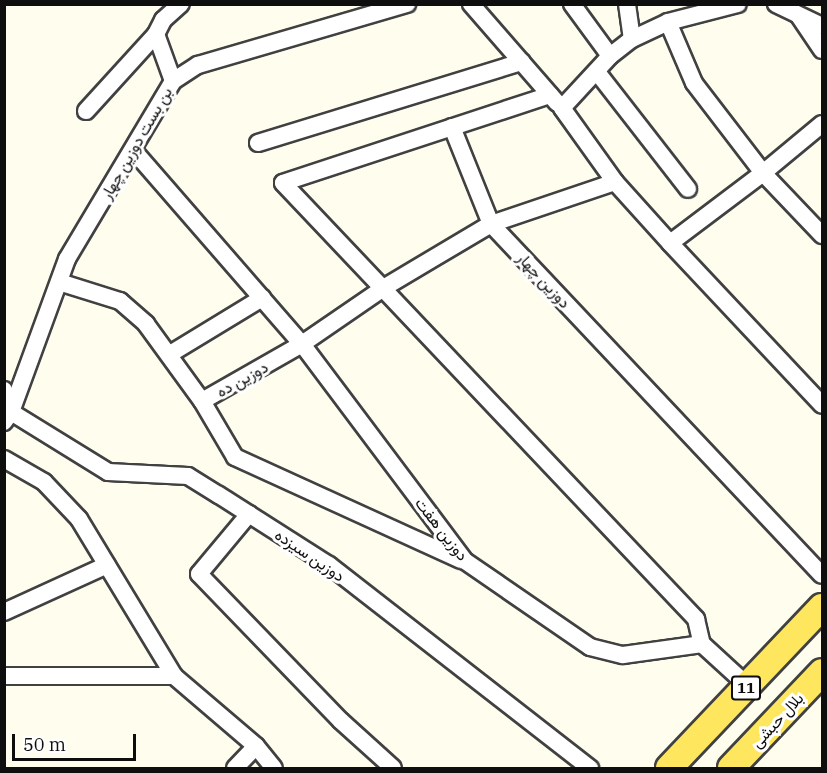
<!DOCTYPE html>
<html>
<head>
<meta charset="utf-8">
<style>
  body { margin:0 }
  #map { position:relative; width:827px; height:773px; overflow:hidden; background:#fffdee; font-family:"IBM Plex Serif",Vazirmatn,serif }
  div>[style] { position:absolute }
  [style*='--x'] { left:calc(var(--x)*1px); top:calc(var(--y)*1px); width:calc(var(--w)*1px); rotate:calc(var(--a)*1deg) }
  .roads { filter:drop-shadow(2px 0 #414141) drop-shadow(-2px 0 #414141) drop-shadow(0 2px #414141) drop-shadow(0 -2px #414141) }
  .minor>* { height:16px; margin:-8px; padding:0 8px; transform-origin:8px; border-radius:8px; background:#fff }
  .primary>* { height:26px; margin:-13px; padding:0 13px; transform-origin:13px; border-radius:13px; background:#ffe65f }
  span { translate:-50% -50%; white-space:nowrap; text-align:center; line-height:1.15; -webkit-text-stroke:6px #fff; paint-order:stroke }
  .shield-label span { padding:2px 4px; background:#fff; border:2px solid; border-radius:4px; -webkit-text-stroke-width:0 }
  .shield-label { font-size:15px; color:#0e0e0e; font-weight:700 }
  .street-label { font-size:16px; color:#0e0e0e }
  .frame { position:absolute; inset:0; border:6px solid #0e0e0e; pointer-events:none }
  .scale { position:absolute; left:12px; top:734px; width:124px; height:27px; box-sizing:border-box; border:3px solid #0e0e0e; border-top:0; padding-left:8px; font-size:18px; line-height:21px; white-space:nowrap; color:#0e0e0e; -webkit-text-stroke:4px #fff; paint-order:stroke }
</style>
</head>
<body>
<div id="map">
  <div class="roads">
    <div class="minor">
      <i style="--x:471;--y:4;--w:131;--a:49"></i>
      <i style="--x:572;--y:4;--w:64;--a:53.8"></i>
      <i style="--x:627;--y:4;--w:35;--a:82"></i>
      <i style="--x:776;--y:4;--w:51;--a:25.6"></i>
      <i style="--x:799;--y:16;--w:41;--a:55.9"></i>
      <i style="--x:668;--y:22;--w:66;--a:66.9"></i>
      <i style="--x:694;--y:83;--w:113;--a:52.5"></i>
      <i style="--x:763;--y:173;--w:116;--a:143"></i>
      <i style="--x:670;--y:243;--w:82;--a:-132"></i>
      <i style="--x:615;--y:182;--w:131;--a:161.3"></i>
      <i style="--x:491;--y:224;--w:482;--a:46.7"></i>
      <i style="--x:597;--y:72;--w:148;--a:52.1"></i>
      <i style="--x:173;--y:81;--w:50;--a:-109.9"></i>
      <i style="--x:156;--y:34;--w:16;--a:-63"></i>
      <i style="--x:163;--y:20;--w:24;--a:-42"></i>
      <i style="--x:550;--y:95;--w:281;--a:161.8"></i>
      <i style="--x:283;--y:183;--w:601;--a:46.55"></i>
      <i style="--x:696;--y:619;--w:26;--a:77"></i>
      <i style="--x:86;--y:111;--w:104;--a:-47.7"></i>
      <i style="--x:822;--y:124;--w:77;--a:140.3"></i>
      <i style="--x:763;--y:173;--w:86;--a:46.4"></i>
      <i style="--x:452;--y:127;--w:105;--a:68.1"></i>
      <i style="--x:491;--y:224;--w:123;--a:149.3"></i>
      <i style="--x:385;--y:287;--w:101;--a:145.5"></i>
      <i style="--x:302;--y:344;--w:271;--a:53.1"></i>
      <i style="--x:465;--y:561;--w:152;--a:34.5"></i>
      <i style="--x:590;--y:647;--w:34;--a:14"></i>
      <i style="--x:623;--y:655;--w:80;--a:-7.9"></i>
      <i style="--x:702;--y:644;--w:62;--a:42.4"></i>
      <i style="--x:258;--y:143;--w:276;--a:-17.1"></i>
      <i style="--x:134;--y:151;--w:256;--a:49"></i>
      <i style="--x:302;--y:344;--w:115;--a:150.3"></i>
      <i style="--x:202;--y:401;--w:65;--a:59.5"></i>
      <i style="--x:235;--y:457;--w:248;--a:24.5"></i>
      <i style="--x:615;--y:182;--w:91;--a:-125.6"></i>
      <i style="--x:562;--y:108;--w:71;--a:-47.3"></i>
      <i style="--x:610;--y:56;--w:28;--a:-38"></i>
      <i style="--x:632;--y:39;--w:40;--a:-25"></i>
      <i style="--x:668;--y:22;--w:72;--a:-14.4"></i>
      <i style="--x:670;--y:243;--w:222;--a:46.8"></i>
      <i style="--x:59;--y:282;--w:64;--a:17.3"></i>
      <i style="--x:120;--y:301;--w:35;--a:41"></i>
      <i style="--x:146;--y:324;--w:95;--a:54"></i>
      <i style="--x:170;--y:354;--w:108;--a:-31.3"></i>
      <i style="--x:4;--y:390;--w:23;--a:72"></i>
      <i style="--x:11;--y:412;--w:163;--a:-69.9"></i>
      <i style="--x:67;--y:259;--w:207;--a:-59.2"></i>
      <i style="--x:173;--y:81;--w:30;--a:-33"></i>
      <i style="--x:198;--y:65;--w:218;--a:-16.3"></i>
      <i style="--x:4;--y:422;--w:12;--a:-55"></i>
      <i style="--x:11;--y:412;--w:114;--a:31.7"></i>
      <i style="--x:108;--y:472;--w:80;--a:2.9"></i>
      <i style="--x:188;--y:476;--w:36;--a:32"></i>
      <i style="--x:219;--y:495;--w:130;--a:32.5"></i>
      <i style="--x:329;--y:565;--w:331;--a:37.9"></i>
      <i style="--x:4;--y:459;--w:46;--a:29.9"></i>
      <i style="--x:44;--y:482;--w:51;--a:46.6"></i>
      <i style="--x:79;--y:519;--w:184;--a:58.8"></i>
      <i style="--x:174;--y:676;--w:108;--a:40.5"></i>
      <i style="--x:256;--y:746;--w:28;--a:51"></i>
      <i style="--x:249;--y:514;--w:78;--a:129.8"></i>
      <i style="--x:199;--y:574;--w:204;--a:46"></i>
      <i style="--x:341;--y:721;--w:70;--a:42.1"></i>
      <i style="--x:4;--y:612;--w:113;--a:-24.5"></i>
      <i style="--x:4;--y:676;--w:170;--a:0"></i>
      <i style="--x:235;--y:768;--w:30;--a:-46"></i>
    </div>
    <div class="primary">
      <i style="--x:669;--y:768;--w:222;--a:-46.5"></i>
      <i style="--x:731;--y:768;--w:132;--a:-46.5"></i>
    </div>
  </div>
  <div class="shield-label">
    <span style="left:746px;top:688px">11</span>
  </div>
  <div class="street-label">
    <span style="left:136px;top:143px;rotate:-60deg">بن بست دوزین چهار</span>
    <span style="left:544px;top:280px;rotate:47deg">دوزین چهار</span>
    <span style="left:242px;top:379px;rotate:-29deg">دوزین ده</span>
    <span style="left:442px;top:529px;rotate:52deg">دوزین هفت</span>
    <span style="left:310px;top:555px;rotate:34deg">دوزین سیزده</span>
    <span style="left:777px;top:720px;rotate:-47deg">بلال حبشی</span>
  </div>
  <div class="frame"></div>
  <div class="scale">50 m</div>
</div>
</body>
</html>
